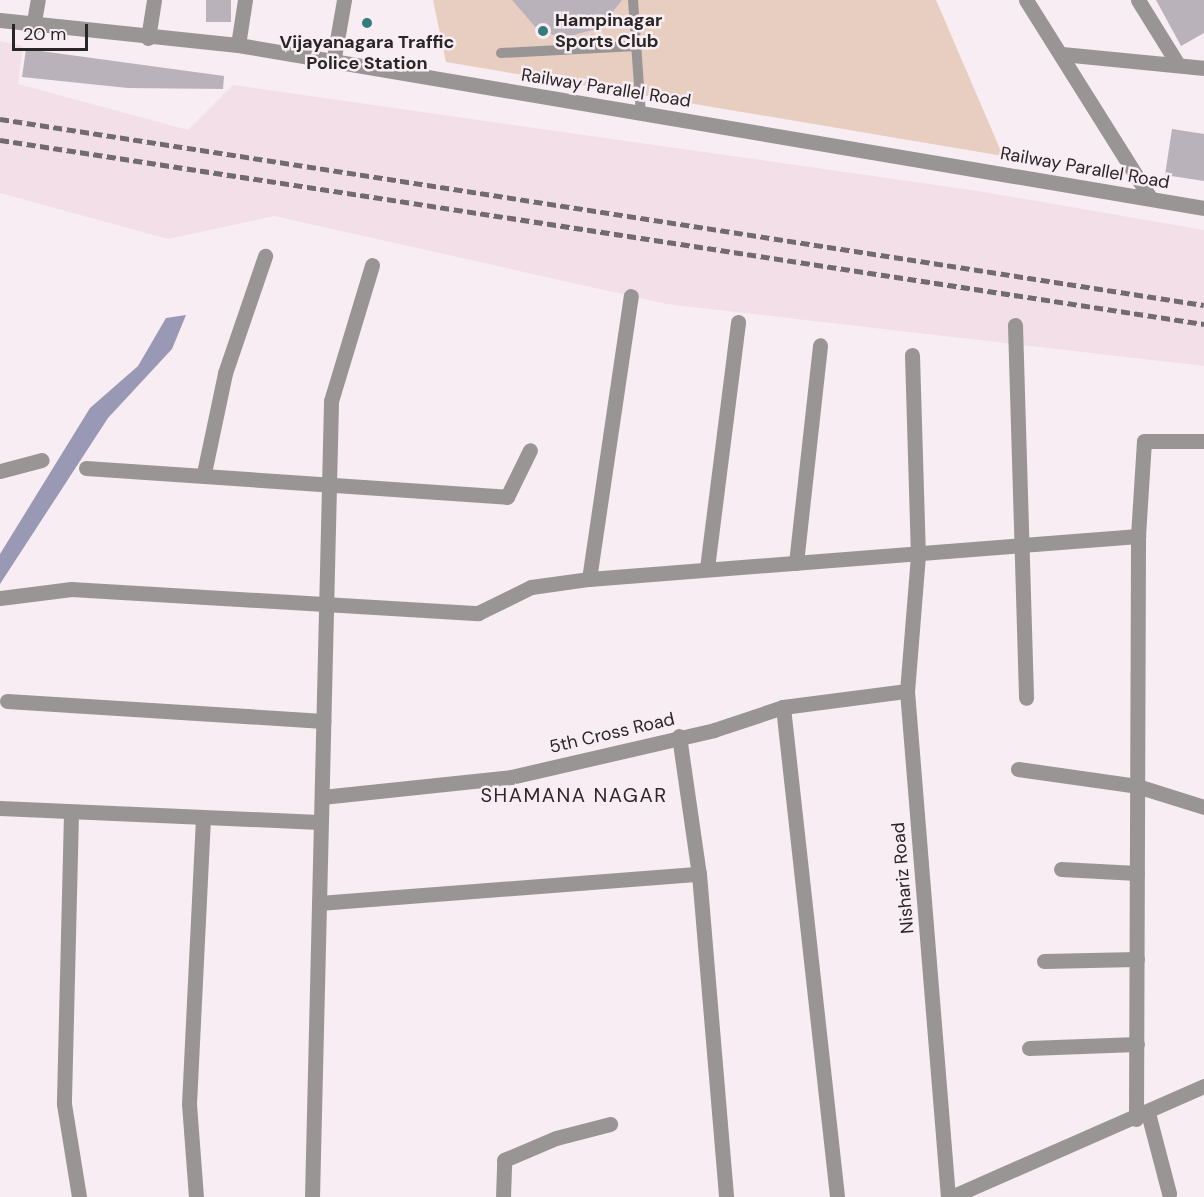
<!DOCTYPE html>
<html>
<head>
<meta charset="utf-8">
<style>
  body { margin:0 }
  #map { position:relative; width:1204px; height:1197px; overflow:hidden; background:#f8edf2; font-family:"DM Sans",sans-serif }
  div>[style] { position:absolute }
  [style*='--x'] { left:calc(var(--x)*1px); top:calc(var(--y)*1px); width:calc(var(--w)*1px); rotate:calc(var(--a)*1deg) }
  .built>* { inset:0; background:#f2dfe8 }
  .green>* { inset:0; background:#e7cec0 }
  .water>* { inset:0; background:#9a99b5 }
  .building>* { inset:0; background:#b9b2bb; transform-origin:0 0 }
  .service>* { height:10px; margin:-5px; padding:0 5px; transform-origin:5px; border-radius:5px; background:#9a9595 }
  .minor>* { height:15px; margin:-7.5px; padding:0 7.5px; transform-origin:7.5px; border-radius:7.5px; background:#9a9595 }
  .tertiary>* { height:15px; margin:-7.5px; padding:0 7.5px; transform-origin:7.5px; border-radius:7.5px; background:#9a9595 }
  .rail>* { height:4.5px; margin-top:-2.25px; transform-origin:0; background:repeating-linear-gradient(90deg,#706b6d 0 9px,transparent 0 13.5px) }
  .dots>* { width:16px; height:16px; translate:-50% -50%; box-sizing:border-box; border:3px solid #f8edf2; border-radius:50% }
  span { translate:-50% -50%; white-space:nowrap; text-align:center; line-height:1.15; -webkit-text-stroke:5px #f8edf2; paint-order:stroke }
  .poi-label { font-size:18px; color:#292627; font-weight:700 }
  .left { translate:0 -50%; text-align:left }
  .street-label { font-size:18px; color:#292627 }
  .neighbourhood-label { font-size:20px; color:#2e262a; letter-spacing:1.5px }
  .scale { position:absolute; left:12px; top:24px; width:76px; height:27px; box-sizing:border-box; border:3px solid #292627; border-top:0; padding-left:8px; font-size:18px; line-height:21px; white-space:nowrap; color:#292627; -webkit-text-stroke:4px #f8edf2; paint-order:stroke }
</style>
</head>
<body>
<div id="map">
  <div class="built">
    <i style="clip-path:polygon(0 41px,23px 46px,18px 84px,188px 130px,233px 85px,978px 191px,1204px 230px,1204px 366px,667px 304px,274px 216px,168px 239px,0 193px)"></i>
  </div>
  <div class="green">
    <i style="clip-path:polygon(433px 0,936px 0,1003px 156px,446px 62px)"></i>
  </div>
  <div class="water">
    <i style="clip-path:polygon(186px 315px,172px 349px,108px 418px,0 584px,0 554px,90px 408px,138px 366px,166px 318px)"></i>
  </div>
  <div class="building">
    <i style="left:206px;top:0;width:25px;height:22px"></i>
    <i style="clip-path:polygon(512px 0,622px 0,600px 28px,562px 38px,537px 29px)"></i>
    <i style="clip-path:polygon(1156px 0,1204px 0,1204px 33px,1181px 46px)"></i>
    <i style="clip-path:polygon(26px 49px,224px 76px,223px 89px,128px 88px,22px 77px)"></i>
    <i style="clip-path:polygon(1172px 129px,1204px 134px,1204px 181px,1165px 175px)"></i>
  </div>
  <div class="service">
    <i style="--x:633;--y:0;--w:113;--a:86"></i>
    <i style="--x:501;--y:53;--w:135;--a:-3"></i>
  </div>
  <div class="minor">
    <i style="--x:1026;--y:0;--w:234;--a:57.9"></i>
    <i style="--x:1138;--y:0;--w:74;--a:58.2"></i>
    <i style="--x:33;--y:27;--w:27;--a:-80"></i>
    <i style="--x:148;--y:38;--w:38;--a:-81"></i>
    <i style="--x:238;--y:45;--w:46;--a:-81.2"></i>
    <i style="--x:1062;--y:54;--w:143;--a:5.6"></i>
    <i style="--x:1015;--y:325;--w:373;--a:88.3"></i>
    <i style="--x:912;--y:355;--w:200;--a:88.3"></i>
    <i style="--x:918;--y:555;--w:136;--a:94.6"></i>
    <i style="--x:907;--y:691;--w:508;--a:85.37"></i>
    <i style="--x:86;--y:468;--w:422;--a:3.9"></i>
    <i style="--x:507;--y:497;--w:52;--a:-63.9"></i>
    <i style="--x:0;--y:471;--w:43;--a:-14.7"></i>
    <i style="--x:204;--y:473;--w:102;--a:-78.1"></i>
    <i style="--x:225;--y:373;--w:124;--a:-71.1"></i>
    <i style="--x:796;--y:563;--w:219;--a:-83.7"></i>
    <i style="--x:707;--y:568;--w:248;--a:-82.8"></i>
    <i style="--x:589;--y:579;--w:286;--a:-81.6"></i>
    <i style="--x:0;--y:598;--w:72;--a:-7.2"></i>
    <i style="--x:71;--y:589;--w:408;--a:3.4"></i>
    <i style="--x:478;--y:613;--w:59;--a:-26.1"></i>
    <i style="--x:531;--y:587;--w:59;--a:-7.9"></i>
    <i style="--x:589;--y:579;--w:551;--a:-4.48"></i>
    <i style="--x:7;--y:701;--w:317;--a:3.6"></i>
    <i style="--x:783;--y:707;--w:493;--a:83.7"></i>
    <i style="--x:679;--y:736;--w:139;--a:81.8"></i>
    <i style="--x:1018;--y:769;--w:120;--a:8.1"></i>
    <i style="--x:1137;--y:786;--w:70;--a:17.4"></i>
    <i style="--x:322;--y:797;--w:190;--a:-6"></i>
    <i style="--x:511;--y:777;--w:208;--a:-13"></i>
    <i style="--x:714;--y:730;--w:73;--a:-18.4"></i>
    <i style="--x:783;--y:707;--w:125;--a:-7.4"></i>
    <i style="--x:0;--y:808;--w:319;--a:2.5"></i>
    <i style="--x:71;--y:813;--w:291;--a:91.4"></i>
    <i style="--x:64;--y:1104;--w:94;--a:80.8"></i>
    <i style="--x:1061;--y:869;--w:76;--a:3"></i>
    <i style="--x:319;--y:903;--w:381;--a:-4.4"></i>
    <i style="--x:699;--y:874;--w:324;--a:85.2"></i>
    <i style="--x:1044;--y:961;--w:93;--a:-1.2"></i>
    <i style="--x:1029;--y:1048;--w:108;--a:-2.1"></i>
    <i style="--x:1148;--y:1113;--w:83;--a:75.3"></i>
    <i style="--x:1136;--y:1119;--w:583;--a:-89.8"></i>
    <i style="--x:1138;--y:536;--w:95;--a:-86.4"></i>
    <i style="--x:1144;--y:441;--w:60;--a:0"></i>
    <i style="--x:196;--y:1197;--w:93;--a:-94.3"></i>
    <i style="--x:189;--y:1104;--w:287;--a:-87.2"></i>
    <i style="--x:312;--y:1197;--w:796;--a:-88.63"></i>
    <i style="--x:331;--y:401;--w:142;--a:-73.2"></i>
    <i style="--x:503;--y:1197;--w:37;--a:-88"></i>
    <i style="--x:504;--y:1160;--w:56;--a:-22.9"></i>
    <i style="--x:556;--y:1138;--w:56;--a:-14.5"></i>
    <i style="--x:951;--y:1197;--w:276;--a:-23.7"></i>
  </div>
  <div class="tertiary">
    <i style="--x:0;--y:20;--w:239;--a:6"></i>
    <i style="--x:238;--y:45;--w:980;--a:9.58"></i>
    <i style="--x:333;--y:63;--w:64;--a:-80.1"></i>
  </div>
  <div class="rail">
    <i style="--x:0;--y:119;--w:1218;--a:8.78"></i>
    <i style="--x:0;--y:140;--w:1218;--a:8.69"></i>
  </div>
  <div class="dots">
    <i style="left:367px;top:23px;background:#327c7d"></i>
    <i style="left:543px;top:31px;background:#327c7d"></i>
  </div>
  <div class="poi-label">
    <span class="left" style="left:555px;top:31px">Hampinagar<br>Sports Club</span>
    <span style="left:367px;top:53px">Vijayanagara Traffic<br>Police Station</span>
  </div>
  <div class="street-label">
    <span style="left:606px;top:88px;rotate:9deg">Railway Parallel Road</span>
    <span style="left:1085px;top:168px;rotate:10deg">Railway Parallel Road</span>
    <span style="left:612px;top:733px;rotate:-13deg">5th Cross Road</span>
    <span style="left:903px;top:878px;rotate:-95deg">Nishariz Road</span>
  </div>
  <div class="neighbourhood-label">
    <span style="left:574px;top:795px">SHAMANA NAGAR</span>
  </div>
  <div class="scale">20 m</div>
</div>
</body>
</html>
